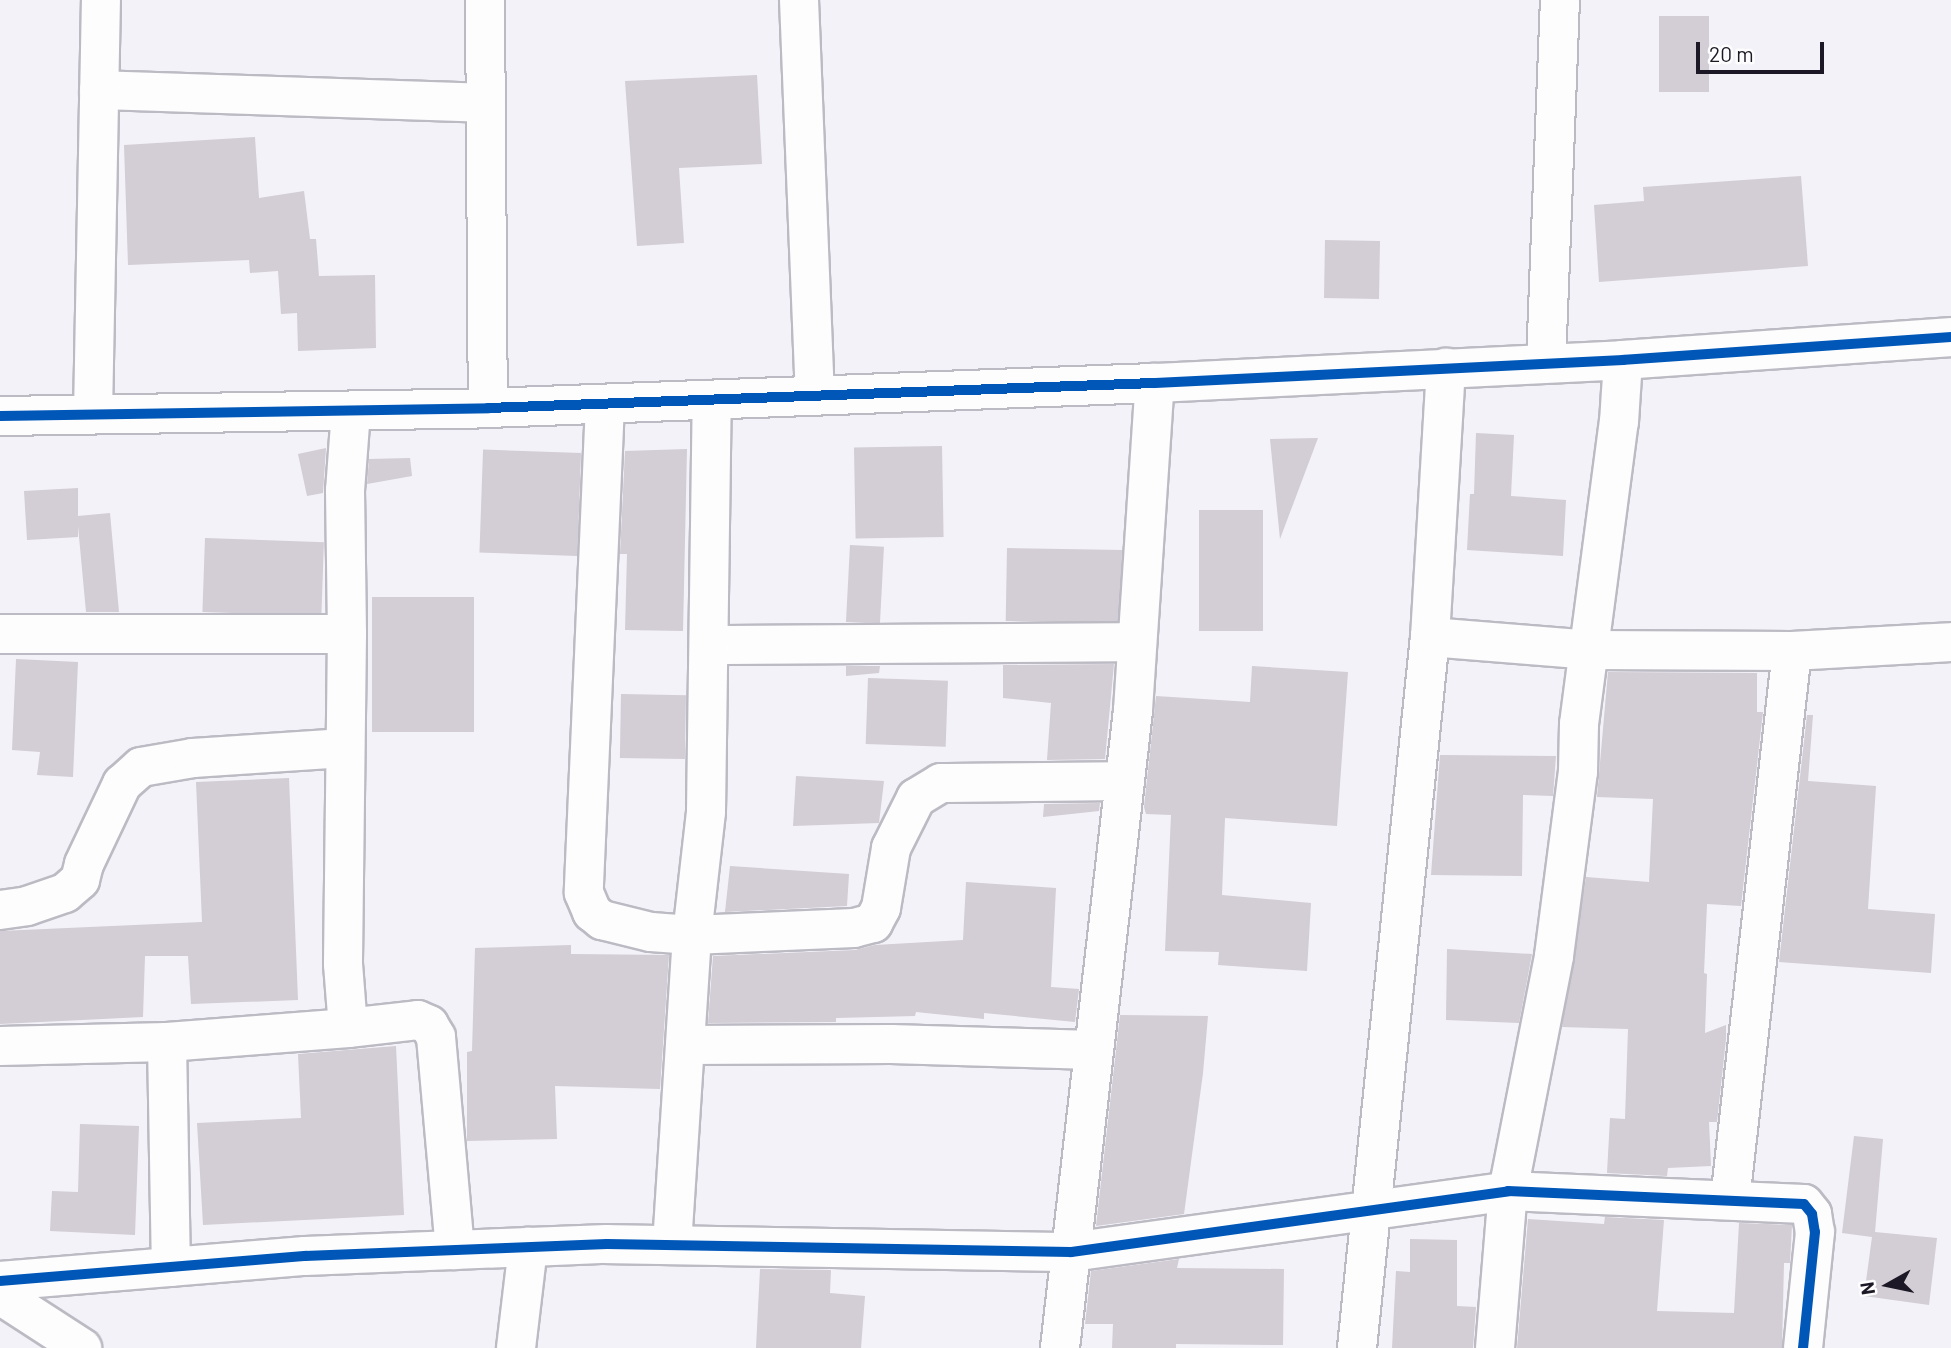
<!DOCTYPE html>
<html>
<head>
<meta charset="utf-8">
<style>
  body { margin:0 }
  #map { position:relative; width:1951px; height:1348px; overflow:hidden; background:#f3f2f8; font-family:Barlow,sans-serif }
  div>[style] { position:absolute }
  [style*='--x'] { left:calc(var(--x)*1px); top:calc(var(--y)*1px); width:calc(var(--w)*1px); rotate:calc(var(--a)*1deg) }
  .building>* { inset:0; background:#d3cdd5; transform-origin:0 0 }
  .roads { filter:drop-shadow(2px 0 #bcbac3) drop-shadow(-2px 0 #bcbac3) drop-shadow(0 2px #bcbac3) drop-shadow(0 -2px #bcbac3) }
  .street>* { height:38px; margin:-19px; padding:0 19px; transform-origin:19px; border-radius:19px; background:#fdfdfe }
  .cycleway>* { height:10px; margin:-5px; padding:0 5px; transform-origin:5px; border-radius:5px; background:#0057b8 }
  span { translate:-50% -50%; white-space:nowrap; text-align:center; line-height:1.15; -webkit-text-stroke:6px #fdfdfd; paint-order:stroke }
  .north { position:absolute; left:1853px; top:1250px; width:70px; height:70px; -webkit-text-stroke:5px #fdfdfd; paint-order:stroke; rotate:261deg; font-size:19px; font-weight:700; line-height:28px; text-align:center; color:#1c1825 }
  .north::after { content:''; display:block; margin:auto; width:24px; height:32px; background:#1c1825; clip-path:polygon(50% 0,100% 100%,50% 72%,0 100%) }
  .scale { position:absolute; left:1696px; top:42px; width:128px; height:32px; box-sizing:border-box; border:4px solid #1c1825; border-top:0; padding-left:9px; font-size:21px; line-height:24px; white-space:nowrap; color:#1c1825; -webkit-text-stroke:5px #fdfdfd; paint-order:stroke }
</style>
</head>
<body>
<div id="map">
  <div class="building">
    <i style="left:1659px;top:16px;width:50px;height:76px"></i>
    <i style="clip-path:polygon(757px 75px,762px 164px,679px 168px,684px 243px,637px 246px,625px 81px)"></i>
    <i style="clip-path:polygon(255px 137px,259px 198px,304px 191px,310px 239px,316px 239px,319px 276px,375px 275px,376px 348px,298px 351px,297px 313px,281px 314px,278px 271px,250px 273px,249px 260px,128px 265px,124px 145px)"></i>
    <i style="clip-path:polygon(1801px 176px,1808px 266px,1599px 282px,1594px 205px,1644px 201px,1643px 187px)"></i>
    <i style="left:1380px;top:241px;width:58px;height:55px;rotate:91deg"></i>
    <i style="clip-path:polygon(1476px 433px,1514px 435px,1511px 496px,1566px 500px,1563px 556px,1467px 550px,1470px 494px,1474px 494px)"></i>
    <i style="clip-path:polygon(1318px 438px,1280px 539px,1270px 439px)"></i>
    <i style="left:942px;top:446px;width:91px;height:88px;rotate:89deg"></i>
    <i style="clip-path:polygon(326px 448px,323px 493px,307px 496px,298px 454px)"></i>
    <i style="clip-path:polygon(687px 449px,683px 631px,625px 630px,627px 554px,620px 554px,625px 451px)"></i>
    <i style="left:581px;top:453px;width:103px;height:98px;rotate:92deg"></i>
    <i style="clip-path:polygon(410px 458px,412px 476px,367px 484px,369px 459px)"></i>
    <i style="clip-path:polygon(78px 488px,78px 516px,110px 513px,119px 612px,86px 612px,78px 526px,78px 537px,27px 540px,24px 491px)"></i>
    <i style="left:1199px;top:510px;width:64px;height:121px"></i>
    <i style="left:205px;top:538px;width:119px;height:74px;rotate:2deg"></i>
    <i style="left:850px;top:545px;width:34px;height:77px;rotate:3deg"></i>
    <i style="left:1007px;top:548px;width:115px;height:73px;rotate:1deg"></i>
    <i style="left:372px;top:597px;width:102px;height:135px"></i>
    <i style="clip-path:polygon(16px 659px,78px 662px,73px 777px,37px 775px,40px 752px,12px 750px)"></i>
    <i style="clip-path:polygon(1114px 664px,1105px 759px,1047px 760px,1051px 703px,1003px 698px,1003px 665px)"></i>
    <i style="clip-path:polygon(846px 666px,880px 666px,879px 673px,846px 676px)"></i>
    <i style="clip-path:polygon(1252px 666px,1348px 672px,1337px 826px,1225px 818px,1222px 895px,1311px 903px,1307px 971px,1218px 965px,1219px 952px,1165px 951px,1171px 815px,1146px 814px,1144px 807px,1156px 696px,1250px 702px)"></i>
    <i style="clip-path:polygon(1608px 672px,1757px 673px,1757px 712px,1763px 712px,1741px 906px,1707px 904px,1704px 973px,1707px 974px,1705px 1033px,1726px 1025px,1726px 1039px,1717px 1122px,1709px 1122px,1711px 1166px,1668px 1168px,1667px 1176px,1607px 1173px,1610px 1118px,1625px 1119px,1628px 1029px,1562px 1027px,1586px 877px,1649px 882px,1653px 799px,1597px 797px)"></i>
    <i style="left:868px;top:678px;width:80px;height:66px;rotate:2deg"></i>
    <i style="left:621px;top:694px;width:65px;height:64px;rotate:1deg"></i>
    <i style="clip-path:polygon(1807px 715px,1813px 715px,1808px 781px,1876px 786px,1868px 909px,1935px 914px,1931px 973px,1779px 962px)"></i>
    <i style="clip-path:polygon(1440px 755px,1556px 756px,1553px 796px,1523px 795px,1522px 876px,1431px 875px)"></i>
    <i style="clip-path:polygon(796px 776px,884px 781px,879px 823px,793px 826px)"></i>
    <i style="clip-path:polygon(289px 778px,298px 1000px,191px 1004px,188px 956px,145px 956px,143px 1017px,0 1024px,0 931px,202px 922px,196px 782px)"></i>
    <i style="clip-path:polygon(1100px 803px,1099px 811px,1043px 817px,1044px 804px)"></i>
    <i style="clip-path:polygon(730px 866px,849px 874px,847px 906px,725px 912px)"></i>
    <i style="clip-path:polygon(966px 882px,1056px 888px,1051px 987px,1079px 989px,1075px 1022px,984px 1013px,984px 1019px,916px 1012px,915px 1016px,836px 1018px,836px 1022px,708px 1023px,713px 956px,855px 950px,875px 945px,963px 940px)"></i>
    <i style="clip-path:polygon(571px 945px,571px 954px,669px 955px,660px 1089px,555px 1086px,557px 1139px,467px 1141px,467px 1052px,472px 1051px,475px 948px)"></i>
    <i style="clip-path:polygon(1447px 949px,1532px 954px,1519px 1023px,1446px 1020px)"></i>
    <i style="clip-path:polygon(1120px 1015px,1208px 1016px,1203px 1073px,1184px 1214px,1096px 1226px)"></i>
    <i style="clip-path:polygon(396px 1046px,404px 1215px,203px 1225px,197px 1123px,301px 1118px,298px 1054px)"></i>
    <i style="clip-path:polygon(80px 1124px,139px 1126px,135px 1235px,50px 1231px,52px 1191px,78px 1192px)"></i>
    <i style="clip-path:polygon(1854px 1136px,1883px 1139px,1875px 1232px,1937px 1238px,1929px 1305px,1864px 1296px,1872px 1237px,1842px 1233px)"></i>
    <i style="clip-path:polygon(1605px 1217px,1664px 1220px,1657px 1311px,1734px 1313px,1739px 1223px,1792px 1225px,1790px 1263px,1784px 1263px,1782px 1348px,1517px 1348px,1528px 1219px,1604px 1224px)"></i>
    <i style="clip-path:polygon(1410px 1239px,1457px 1240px,1457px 1306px,1476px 1307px,1473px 1348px,1392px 1348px,1396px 1271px,1410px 1272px)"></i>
    <i style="clip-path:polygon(1179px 1259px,1177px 1268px,1284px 1269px,1283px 1345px,1176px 1344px,1176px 1348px,1112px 1348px,1113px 1324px,1085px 1324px,1091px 1271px)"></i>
    <i style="clip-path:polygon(760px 1269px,831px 1270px,830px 1293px,865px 1296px,861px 1348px,756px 1348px)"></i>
  </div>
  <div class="roads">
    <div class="street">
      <i style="--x:485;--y:0;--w:408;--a:89.6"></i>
      <i style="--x:799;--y:0;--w:396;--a:87.7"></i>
      <i style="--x:99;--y:90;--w:387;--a:1.9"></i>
      <i style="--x:1546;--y:363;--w:363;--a:-87.8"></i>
      <i style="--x:605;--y:404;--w:489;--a:92.5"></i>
      <i style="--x:584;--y:893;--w:21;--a:67"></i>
      <i style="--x:592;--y:912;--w:13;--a:39"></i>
      <i style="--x:602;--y:920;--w:50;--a:13.8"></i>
      <i style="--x:651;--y:932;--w:41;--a:4.2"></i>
      <i style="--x:692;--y:935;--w:162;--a:-2.5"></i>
      <i style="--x:854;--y:928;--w:20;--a:-15"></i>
      <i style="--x:873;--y:923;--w:17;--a:-62"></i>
      <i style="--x:881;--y:908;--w:61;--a:-80.5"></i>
      <i style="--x:891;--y:848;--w:56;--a:-63.4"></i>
      <i style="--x:916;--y:798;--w:29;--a:-31"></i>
      <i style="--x:941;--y:783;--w:184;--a:-0.6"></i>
      <i style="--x:351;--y:411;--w:79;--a:94.3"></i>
      <i style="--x:345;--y:490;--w:144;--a:89.2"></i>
      <i style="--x:347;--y:634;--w:330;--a:90.7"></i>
      <i style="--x:343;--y:964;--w:64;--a:85.5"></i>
      <i style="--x:348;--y:1028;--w:70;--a:-6.5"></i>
      <i style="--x:418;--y:1020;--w:12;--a:24"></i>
      <i style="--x:429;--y:1025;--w:14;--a:60"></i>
      <i style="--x:436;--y:1037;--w:214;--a:84.9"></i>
      <i style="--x:93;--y:414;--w:414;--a:-88.9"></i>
      <i style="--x:0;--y:416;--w:488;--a:-0.9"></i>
      <i style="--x:488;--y:408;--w:667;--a:-2.15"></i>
      <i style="--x:1155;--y:383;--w:469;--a:-2.8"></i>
      <i style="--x:1623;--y:360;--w:329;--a:-4"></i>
      <i style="--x:0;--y:634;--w:347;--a:0"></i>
      <i style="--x:1430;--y:637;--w:162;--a:4.6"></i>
      <i style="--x:1591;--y:650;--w:201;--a:0.3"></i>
      <i style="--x:1792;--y:651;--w:159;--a:-3.2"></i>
      <i style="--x:709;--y:645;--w:428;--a:-0.4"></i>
      <i style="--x:0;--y:910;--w:27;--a:-8"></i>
      <i style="--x:27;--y:906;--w:40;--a:-18.9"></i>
      <i style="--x:65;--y:893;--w:20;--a:-41"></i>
      <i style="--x:80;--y:880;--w:16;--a:-76"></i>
      <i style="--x:84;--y:864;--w:89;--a:-64.6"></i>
      <i style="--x:122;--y:784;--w:25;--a:-42"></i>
      <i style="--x:141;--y:767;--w:53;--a:-9.8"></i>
      <i style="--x:193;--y:758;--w:152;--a:-3.8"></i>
      <i style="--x:167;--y:1042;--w:225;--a:89"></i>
      <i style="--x:685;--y:1045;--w:206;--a:-0.3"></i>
      <i style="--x:891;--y:1044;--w:202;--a:1.7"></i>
      <i style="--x:0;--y:1046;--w:167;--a:-1.4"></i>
      <i style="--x:167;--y:1042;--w:182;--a:-4.4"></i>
      <i style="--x:1730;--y:1200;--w:552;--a:-83.56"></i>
      <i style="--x:672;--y:1245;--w:311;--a:-86.3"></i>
      <i style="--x:692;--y:935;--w:124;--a:-83.5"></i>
      <i style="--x:706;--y:812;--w:412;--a:-89.2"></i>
      <i style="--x:0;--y:1281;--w:306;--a:-4.7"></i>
      <i style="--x:305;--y:1256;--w:302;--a:-2.3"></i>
      <i style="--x:607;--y:1244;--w:464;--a:1"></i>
      <i style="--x:1071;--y:1252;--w:441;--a:-7.9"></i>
      <i style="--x:1508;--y:1191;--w:296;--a:2.5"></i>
      <i style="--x:1804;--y:1204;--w:13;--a:51"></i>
      <i style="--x:1812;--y:1214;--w:18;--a:81"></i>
      <i style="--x:1815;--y:1232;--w:117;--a:95.9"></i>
      <i style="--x:0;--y:1295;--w:98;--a:32.9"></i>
      <i style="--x:516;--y:1348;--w:102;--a:-83.2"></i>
      <i style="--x:1060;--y:1348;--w:642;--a:-83.47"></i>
      <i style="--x:1133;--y:710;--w:328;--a:-86.2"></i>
      <i style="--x:1357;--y:1348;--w:715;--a:-84.14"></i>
      <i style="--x:1430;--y:637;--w:270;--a:-86.6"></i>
      <i style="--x:1495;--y:1348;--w:158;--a:-85.3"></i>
      <i style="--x:1508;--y:1191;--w:239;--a:-78.9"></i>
      <i style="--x:1554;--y:956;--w:186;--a:-82.6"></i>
      <i style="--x:1578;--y:772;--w:48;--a:-88.8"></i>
      <i style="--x:1579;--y:724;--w:305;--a:-82.5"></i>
      <i style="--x:1619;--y:422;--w:62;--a:-86.3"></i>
    </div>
  </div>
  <div class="cycleway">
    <i style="--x:0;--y:416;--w:488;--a:-0.9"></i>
    <i style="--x:488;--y:408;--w:667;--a:-2.15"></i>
    <i style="--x:1155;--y:383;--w:469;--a:-2.8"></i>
    <i style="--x:1623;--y:360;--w:329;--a:-4"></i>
    <i style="--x:0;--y:1281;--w:306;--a:-4.7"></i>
    <i style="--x:305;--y:1256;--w:302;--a:-2.3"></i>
    <i style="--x:607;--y:1244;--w:464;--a:1"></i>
    <i style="--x:1071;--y:1252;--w:441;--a:-7.9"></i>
    <i style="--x:1508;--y:1191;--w:296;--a:2.5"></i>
    <i style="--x:1804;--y:1204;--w:13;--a:51"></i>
    <i style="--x:1812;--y:1214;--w:18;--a:81"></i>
    <i style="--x:1815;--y:1232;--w:117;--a:95.9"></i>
  </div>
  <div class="north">N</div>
  <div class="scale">20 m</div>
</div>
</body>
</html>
